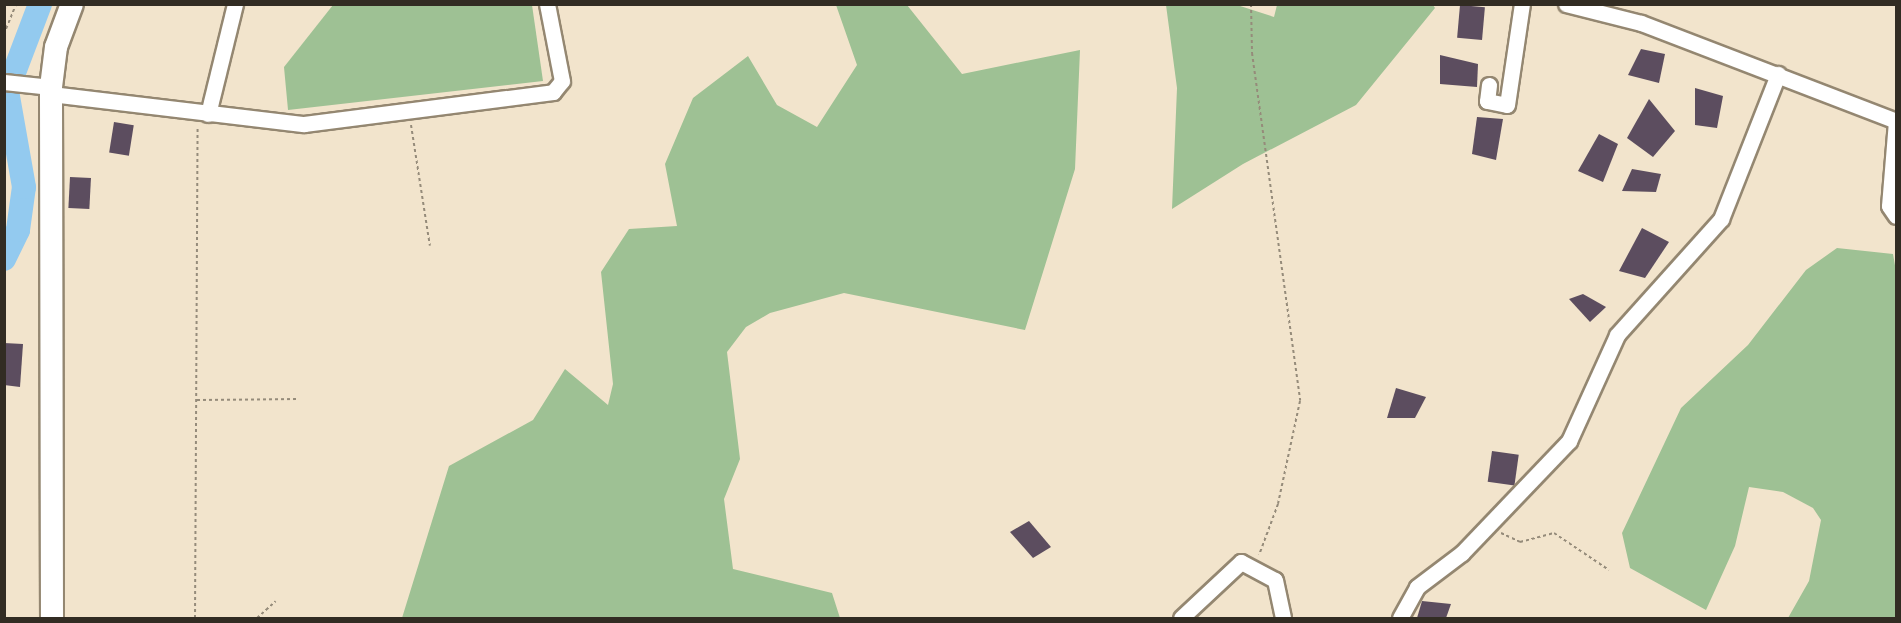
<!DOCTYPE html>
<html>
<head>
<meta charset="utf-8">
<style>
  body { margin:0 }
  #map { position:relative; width:1901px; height:623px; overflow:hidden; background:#f2e4cc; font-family:"Noto Sans",sans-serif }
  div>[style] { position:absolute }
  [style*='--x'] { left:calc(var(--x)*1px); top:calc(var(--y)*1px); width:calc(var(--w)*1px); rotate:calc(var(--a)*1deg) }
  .green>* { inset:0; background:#9ec194 }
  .river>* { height:24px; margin:-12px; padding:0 12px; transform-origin:12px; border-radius:12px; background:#93caef }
  .building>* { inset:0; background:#5c4d5f; transform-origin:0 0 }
  .path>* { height:2px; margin-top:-1px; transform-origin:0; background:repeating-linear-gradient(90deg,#958b7a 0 3px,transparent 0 6px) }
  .roads { filter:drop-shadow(2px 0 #948771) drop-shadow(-2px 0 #948771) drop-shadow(0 2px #948771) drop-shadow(0 -2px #948771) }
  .street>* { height:15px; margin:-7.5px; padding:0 7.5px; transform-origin:7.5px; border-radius:7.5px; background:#fff }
  .secondary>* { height:22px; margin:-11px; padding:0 11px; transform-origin:11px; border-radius:11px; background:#fff }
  span { translate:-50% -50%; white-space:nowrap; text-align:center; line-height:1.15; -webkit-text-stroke:6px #f2e4cc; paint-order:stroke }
  .frame { position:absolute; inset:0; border:6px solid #322c23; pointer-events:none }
</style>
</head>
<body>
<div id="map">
  <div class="green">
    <i style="clip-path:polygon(333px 5px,532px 5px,543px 81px,288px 110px,284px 67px)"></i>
    <i style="clip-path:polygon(836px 5px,907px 5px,962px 74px,1080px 50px,1075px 169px,1025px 330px,844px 293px,770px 313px,746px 327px,727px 352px,740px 459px,724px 499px,733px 569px,832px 593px,840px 618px,402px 618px,449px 466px,533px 420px,565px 369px,608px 405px,613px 384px,601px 272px,629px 229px,677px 226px,665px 164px,693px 98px,748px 56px,777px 105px,817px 127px,857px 65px)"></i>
    <i style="clip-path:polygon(1433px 5px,1435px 8px,1356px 105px,1243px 164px,1172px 209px,1177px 88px,1166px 5px,1237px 5px,1274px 17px,1277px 5px)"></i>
    <i style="clip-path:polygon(1837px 248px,1893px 254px,1896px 271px,1896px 618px,1788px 618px,1809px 581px,1821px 520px,1813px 508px,1783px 492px,1749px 487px,1735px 546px,1706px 610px,1630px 568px,1622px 533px,1681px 408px,1748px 345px,1806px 270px)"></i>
  </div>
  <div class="river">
    <i style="--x:4;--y:259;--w:32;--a:-64"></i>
    <i style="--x:18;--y:230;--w:43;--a:-82.1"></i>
    <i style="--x:24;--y:187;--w:97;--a:-100"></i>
    <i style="--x:7;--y:91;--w:93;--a:-69.2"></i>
  </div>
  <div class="building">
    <i style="left:1460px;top:5px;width:25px;height:33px;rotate:5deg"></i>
    <i style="clip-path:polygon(1641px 49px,1665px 54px,1659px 83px,1628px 75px)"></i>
    <i style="clip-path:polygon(1440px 55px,1478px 64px,1477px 87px,1440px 84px)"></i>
    <i style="clip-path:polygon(1695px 88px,1723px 96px,1717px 128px,1695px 125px)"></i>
    <i style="clip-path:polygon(1649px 99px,1675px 131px,1653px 157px,1627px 138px)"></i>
    <i style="clip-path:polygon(1477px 117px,1503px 119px,1496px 160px,1472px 154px)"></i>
    <i style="left:114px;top:122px;width:20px;height:31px;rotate:9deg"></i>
    <i style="clip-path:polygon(1599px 134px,1618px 144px,1603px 182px,1578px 171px)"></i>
    <i style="clip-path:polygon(1632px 169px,1661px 174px,1656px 192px,1622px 191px)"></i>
    <i style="left:70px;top:177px;width:21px;height:31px;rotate:3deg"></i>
    <i style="clip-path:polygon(1642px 228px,1669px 242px,1645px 278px,1619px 271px)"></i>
    <i style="clip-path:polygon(1583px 294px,1606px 307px,1590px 322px,1569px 299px)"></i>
    <i style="clip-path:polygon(4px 343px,23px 344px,20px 387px,4px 385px)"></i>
    <i style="clip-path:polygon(1396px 388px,1426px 397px,1415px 418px,1387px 418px)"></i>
    <i style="left:1492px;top:451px;width:27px;height:31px;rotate:8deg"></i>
    <i style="clip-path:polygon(1029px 521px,1051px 547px,1033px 558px,1010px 532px)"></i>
    <i style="clip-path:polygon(1422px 601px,1451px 604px,1446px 618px,1417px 618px)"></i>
  </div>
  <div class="path">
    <i style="--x:1251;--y:4;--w:49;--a:88.8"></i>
    <i style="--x:1252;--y:53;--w:351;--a:82.1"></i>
    <i style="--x:1300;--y:401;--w:105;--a:102.1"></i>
    <i style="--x:1278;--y:504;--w:54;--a:110.4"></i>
    <i style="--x:4;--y:34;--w:32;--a:-68"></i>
    <i style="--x:411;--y:125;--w:122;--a:81.1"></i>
    <i style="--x:197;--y:400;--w:100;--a:-0.6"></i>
    <i style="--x:1501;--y:533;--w:21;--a:25"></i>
    <i style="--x:1520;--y:542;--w:35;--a:-15"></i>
    <i style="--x:1554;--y:533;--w:66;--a:33.9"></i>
    <i style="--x:195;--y:618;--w:492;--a:-89.7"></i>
    <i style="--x:257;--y:618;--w:25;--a:-42"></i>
  </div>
  <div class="roads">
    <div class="street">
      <i style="--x:1566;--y:4;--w:77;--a:14.2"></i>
      <i style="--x:1641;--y:23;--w:273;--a:21"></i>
      <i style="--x:4;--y:82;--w:47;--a:6.1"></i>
      <i style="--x:1489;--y:85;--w:16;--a:97"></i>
      <i style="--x:1487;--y:101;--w:20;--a:11"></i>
      <i style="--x:1507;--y:105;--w:102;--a:-81.6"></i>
      <i style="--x:51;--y:94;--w:255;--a:6.8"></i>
      <i style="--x:304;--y:124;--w:251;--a:-7.3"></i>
      <i style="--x:553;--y:92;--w:14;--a:-51"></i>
      <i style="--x:562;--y:81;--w:78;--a:-101"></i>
      <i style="--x:208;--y:114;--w:113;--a:-76.2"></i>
      <i style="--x:1896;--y:121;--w:85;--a:94.7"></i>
      <i style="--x:1889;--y:206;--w:12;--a:55"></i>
      <i style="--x:1181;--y:618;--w:82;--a:-43"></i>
      <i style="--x:1241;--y:562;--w:38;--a:28"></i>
      <i style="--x:1275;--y:580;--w:39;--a:78"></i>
      <i style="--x:1400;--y:618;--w:35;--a:-61"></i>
      <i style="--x:1417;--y:587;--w:56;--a:-37.1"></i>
      <i style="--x:1462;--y:553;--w:155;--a:-46.3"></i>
      <i style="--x:1569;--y:441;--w:116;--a:-65.6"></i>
      <i style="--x:1617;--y:335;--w:156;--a:-48.1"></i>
      <i style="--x:1721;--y:219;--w:156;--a:-68.5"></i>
    </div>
    <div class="secondary">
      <i style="--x:52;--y:618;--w:531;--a:-90.11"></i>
      <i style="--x:51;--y:87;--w:40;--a:-82.9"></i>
      <i style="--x:56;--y:47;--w:46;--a:-69.6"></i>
    </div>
  </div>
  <div class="frame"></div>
</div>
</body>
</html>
